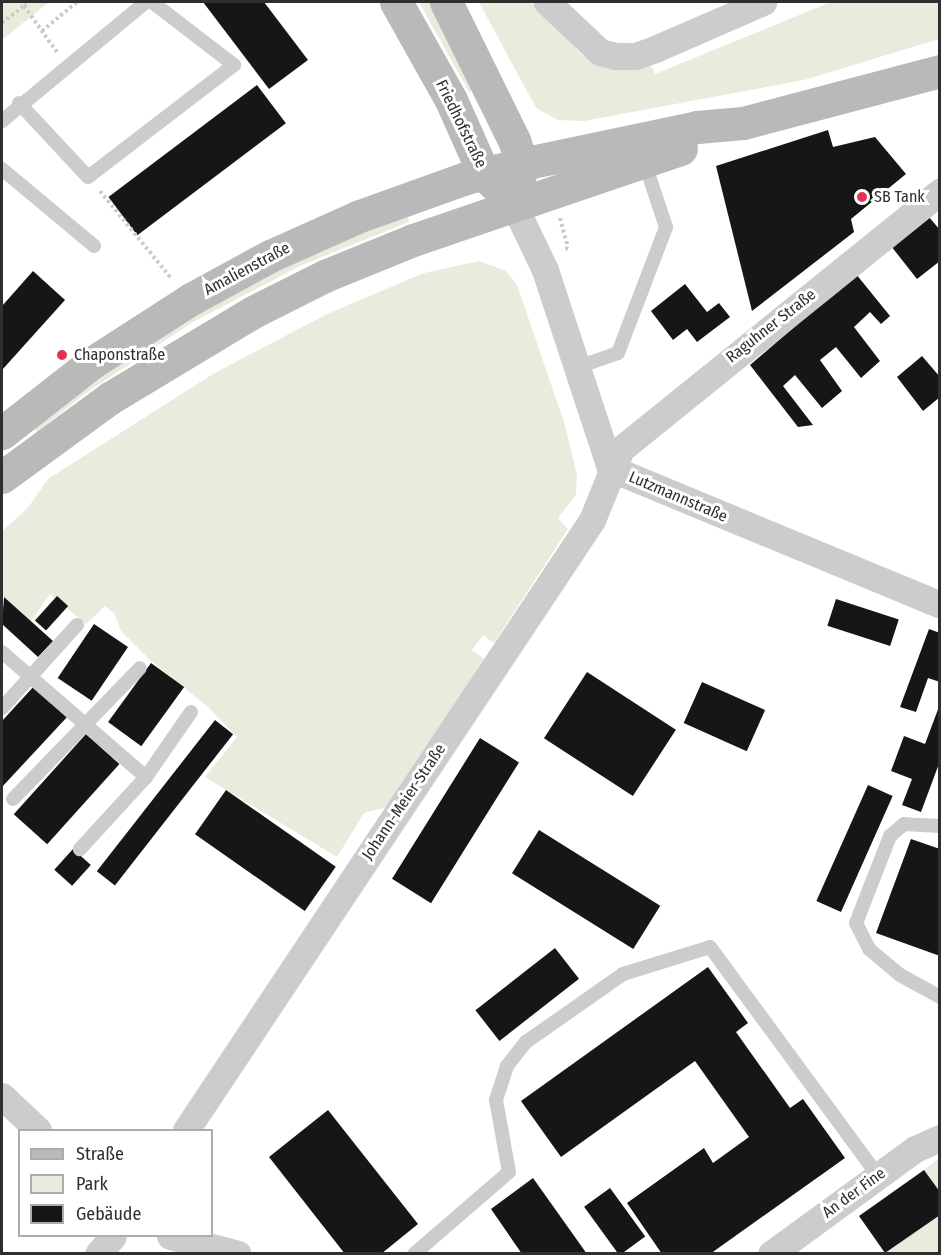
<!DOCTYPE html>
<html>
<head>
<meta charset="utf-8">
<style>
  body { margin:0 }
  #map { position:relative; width:941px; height:1255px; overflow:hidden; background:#fff; font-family:"Fira Sans Condensed",sans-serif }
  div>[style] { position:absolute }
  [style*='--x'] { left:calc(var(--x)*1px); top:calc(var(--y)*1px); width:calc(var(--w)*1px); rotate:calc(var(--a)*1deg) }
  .green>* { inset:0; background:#e7ecdd }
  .building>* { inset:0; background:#161616; transform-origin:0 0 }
  .path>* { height:4px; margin-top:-2px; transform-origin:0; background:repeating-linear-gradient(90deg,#ccc 0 3px,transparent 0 6px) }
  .lane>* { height:14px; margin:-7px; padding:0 7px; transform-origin:7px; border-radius:7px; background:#ccc }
  .street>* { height:27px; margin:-13.5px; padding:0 13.5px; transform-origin:13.5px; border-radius:13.5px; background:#ccc }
  .secondary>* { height:33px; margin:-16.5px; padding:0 16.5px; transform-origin:16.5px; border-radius:16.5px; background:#b9b9b9 }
  .dots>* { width:16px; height:16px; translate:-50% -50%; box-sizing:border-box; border:3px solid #fff; border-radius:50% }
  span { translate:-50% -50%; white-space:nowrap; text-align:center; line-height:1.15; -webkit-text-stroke:6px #fff; paint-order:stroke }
  .street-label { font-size:16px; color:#2f2f2f }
  .poi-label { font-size:16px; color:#2f2f2f }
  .left { translate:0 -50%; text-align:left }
  .frame { position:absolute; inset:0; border:3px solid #2f2f2f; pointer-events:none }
  .legend { position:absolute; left:18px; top:1129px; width:195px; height:108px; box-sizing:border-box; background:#fff; border:2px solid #acacac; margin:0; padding:8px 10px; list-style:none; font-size:18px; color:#2f2f2f }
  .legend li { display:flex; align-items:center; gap:12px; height:30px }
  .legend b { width:30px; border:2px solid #acacac }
</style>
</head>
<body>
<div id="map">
  <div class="green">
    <i style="clip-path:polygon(2px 2px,49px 2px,2px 40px)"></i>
    <i style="clip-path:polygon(419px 2px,431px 2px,476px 88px,469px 92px)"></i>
    <i style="clip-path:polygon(479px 2px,532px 2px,581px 54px,601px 64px,649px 61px,655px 74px,831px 2px,939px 2px,939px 39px,804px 80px,584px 121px,558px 120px,536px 108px)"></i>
    <i style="clip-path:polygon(407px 213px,409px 222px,302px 265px,193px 322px,86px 393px,37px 432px,31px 424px,135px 349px,246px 285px)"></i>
    <i style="clip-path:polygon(479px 261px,506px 271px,517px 285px,564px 422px,577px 475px,576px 495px,558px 518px,568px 529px,494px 643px,483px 635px,472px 650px,484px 659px,391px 806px,364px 813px,337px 857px,205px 777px,237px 737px,208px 707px,149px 659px,121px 631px,114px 613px,105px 606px,86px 624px,50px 594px,31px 621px,2px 595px,2px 531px,27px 509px,48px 479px,213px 374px,327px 314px,424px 273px)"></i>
    <i style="clip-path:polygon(939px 1158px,939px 1192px,924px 1170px)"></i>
    <i style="clip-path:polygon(939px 1215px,939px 1253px,885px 1253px)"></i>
  </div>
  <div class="building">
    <i style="clip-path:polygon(203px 2px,264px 2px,308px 60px,269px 89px)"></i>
    <i style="left:257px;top:85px;width:48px;height:186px;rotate:53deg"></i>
    <i style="clip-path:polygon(828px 130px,833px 147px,875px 137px,906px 174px,851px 219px,854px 232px,752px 311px,716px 166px)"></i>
    <i style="clip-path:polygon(929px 217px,940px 230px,940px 261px,917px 279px,891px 246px)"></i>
    <i style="clip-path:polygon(33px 271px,65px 300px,2px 370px,2px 306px)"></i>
    <i style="clip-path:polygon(856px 274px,890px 316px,881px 324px,870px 312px,854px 327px,880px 361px,861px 378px,836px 347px,820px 360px,842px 391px,822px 408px,795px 375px,783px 386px,813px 425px,798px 427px,750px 365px)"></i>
    <i style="clip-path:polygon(685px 284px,707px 312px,719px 303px,730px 317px,697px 342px,687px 329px,673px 340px,651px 311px)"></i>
    <i style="clip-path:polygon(922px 356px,940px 377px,940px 397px,923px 411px,897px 377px)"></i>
    <i style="left:57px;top:596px;width:15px;height:33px;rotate:42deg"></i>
    <i style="clip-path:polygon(4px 597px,53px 641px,38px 657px,2px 624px)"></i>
    <i style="left:836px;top:599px;width:66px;height:28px;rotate:18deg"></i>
    <i style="left:94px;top:624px;width:41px;height:65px;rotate:34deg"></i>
    <i style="clip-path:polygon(929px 629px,940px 633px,940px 682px,928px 678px,916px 712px,900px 707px)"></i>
    <i style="left:151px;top:663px;width:41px;height:73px;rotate:36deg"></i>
    <i style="left:587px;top:672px;width:106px;height:79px;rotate:33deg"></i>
    <i style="left:702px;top:682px;width:69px;height:45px;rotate:24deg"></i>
    <i style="clip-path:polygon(35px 685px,68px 716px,2px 787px,2px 721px)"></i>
    <i style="clip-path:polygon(940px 704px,940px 761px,921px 812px,902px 805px,912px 779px,891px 771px,904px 736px,925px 744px)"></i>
    <i style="left:215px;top:720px;width:23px;height:192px;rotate:38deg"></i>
    <i style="left:86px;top:734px;width:45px;height:108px;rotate:42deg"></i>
    <i style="left:480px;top:738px;width:46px;height:166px;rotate:32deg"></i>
    <i style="left:868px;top:785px;width:27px;height:127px;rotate:24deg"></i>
    <i style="left:226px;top:790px;width:134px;height:54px;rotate:35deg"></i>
    <i style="left:539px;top:830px;width:143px;height:51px;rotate:32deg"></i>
    <i style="clip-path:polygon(911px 839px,940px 849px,940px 956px,876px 933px)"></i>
    <i style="left:73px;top:849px;width:24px;height:28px;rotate:42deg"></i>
    <i style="left:555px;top:948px;width:39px;height:101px;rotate:52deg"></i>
    <i style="clip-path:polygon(708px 967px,748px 1023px,736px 1032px,790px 1108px,803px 1099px,845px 1158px,710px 1254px,662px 1254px,627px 1203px,704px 1148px,713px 1163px,749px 1137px,695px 1061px,561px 1157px,521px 1101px)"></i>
    <i style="clip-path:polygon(328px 1110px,418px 1224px,381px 1254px,345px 1254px,269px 1157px)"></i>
    <i style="clip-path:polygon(924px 1170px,940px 1192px,940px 1215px,885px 1253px,859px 1216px)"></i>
    <i style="clip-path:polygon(533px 1178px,587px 1254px,522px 1254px,491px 1209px)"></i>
    <i style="left:610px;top:1188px;width:60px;height:32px;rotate:54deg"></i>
  </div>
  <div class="path">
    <i style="--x:24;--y:6;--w:6;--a:-39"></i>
    <i style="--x:2;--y:23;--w:28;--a:-38"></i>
    <i style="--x:24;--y:6;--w:31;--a:54"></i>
    <i style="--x:57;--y:52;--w:26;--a:-126"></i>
    <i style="--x:42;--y:31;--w:45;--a:-39.6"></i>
    <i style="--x:100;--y:191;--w:112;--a:50.8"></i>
    <i style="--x:560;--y:218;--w:31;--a:75"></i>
    <i style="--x:568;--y:248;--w:6;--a:162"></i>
  </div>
  <div class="lane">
    <i style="--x:19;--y:103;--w:101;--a:47"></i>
    <i style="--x:88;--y:177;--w:184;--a:-37.5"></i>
    <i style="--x:234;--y:65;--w:103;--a:-142.5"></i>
    <i style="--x:2;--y:121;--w:187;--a:-39.6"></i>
    <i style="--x:2;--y:169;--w:120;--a:39.9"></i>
    <i style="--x:578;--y:367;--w:42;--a:-19.3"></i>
    <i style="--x:618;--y:353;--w:135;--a:-69.1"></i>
    <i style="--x:666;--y:227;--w:70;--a:-108.4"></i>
    <i style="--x:2;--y:652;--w:191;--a:41"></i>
    <i style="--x:146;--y:777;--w:98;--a:132.5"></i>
    <i style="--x:2;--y:708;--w:112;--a:-47.9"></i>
    <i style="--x:146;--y:777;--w:79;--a:-55.3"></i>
    <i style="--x:13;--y:799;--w:182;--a:-45.9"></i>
    <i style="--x:940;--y:826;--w:36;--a:-177"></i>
    <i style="--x:904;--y:824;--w:18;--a:139"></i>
    <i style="--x:890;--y:836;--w:93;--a:111.3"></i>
    <i style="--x:856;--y:923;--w:29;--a:63"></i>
    <i style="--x:869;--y:949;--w:40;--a:40"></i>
    <i style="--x:900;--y:975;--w:46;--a:28.8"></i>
    <i style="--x:414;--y:1254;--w:125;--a:-40.8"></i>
    <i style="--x:509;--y:1172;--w:73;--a:-100.2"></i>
    <i style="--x:496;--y:1100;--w:36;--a:-72"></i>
    <i style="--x:507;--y:1066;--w:31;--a:-52"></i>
    <i style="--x:526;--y:1042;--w:118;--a:-35"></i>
    <i style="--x:623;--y:974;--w:91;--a:-17.2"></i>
    <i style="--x:710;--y:947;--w:284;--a:53.7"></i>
  </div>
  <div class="street">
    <i style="--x:547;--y:2;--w:73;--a:43.3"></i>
    <i style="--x:600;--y:52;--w:16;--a:15"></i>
    <i style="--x:615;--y:56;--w:20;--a:0"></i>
    <i style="--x:635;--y:56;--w:21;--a:-19"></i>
    <i style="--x:655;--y:49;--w:118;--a:-23.5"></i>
    <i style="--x:514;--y:205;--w:72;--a:64.5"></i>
    <i style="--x:545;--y:270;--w:208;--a:71.8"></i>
    <i style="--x:610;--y:468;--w:357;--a:22.5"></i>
    <i style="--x:2;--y:1096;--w:50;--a:43.4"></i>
    <i style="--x:186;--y:1130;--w:733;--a:-56.35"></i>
    <i style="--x:592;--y:520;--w:77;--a:-67.8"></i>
    <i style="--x:621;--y:449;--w:410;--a:-38.9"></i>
    <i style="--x:170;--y:1236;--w:70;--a:14.8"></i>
    <i style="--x:98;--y:1254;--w:23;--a:-50"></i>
    <i style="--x:771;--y:1254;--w:178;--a:-36.1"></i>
    <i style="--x:915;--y:1149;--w:27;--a:-24"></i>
  </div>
  <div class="secondary">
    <i style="--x:396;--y:2;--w:112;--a:60.7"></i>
    <i style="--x:451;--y:100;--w:81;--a:66"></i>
    <i style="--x:484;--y:174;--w:20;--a:45"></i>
    <i style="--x:446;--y:2;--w:154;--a:63.8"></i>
    <i style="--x:514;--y:140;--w:25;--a:72"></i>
    <i style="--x:522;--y:164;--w:21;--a:101"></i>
    <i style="--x:2;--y:433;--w:112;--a:-38.1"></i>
    <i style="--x:90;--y:364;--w:120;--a:-32.8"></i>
    <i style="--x:191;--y:299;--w:90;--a:-28.6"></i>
    <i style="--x:270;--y:256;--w:95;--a:-24.1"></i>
    <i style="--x:357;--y:217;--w:116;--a:-19.7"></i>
    <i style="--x:466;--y:178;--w:58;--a:-14"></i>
    <i style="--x:522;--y:164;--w:179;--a:-11.9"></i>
    <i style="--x:697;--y:127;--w:46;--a:-5"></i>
    <i style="--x:743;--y:123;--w:204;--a:-14.8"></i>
    <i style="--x:2;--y:477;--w:134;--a:-36.2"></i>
    <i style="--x:110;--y:398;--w:167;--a:-31"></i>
    <i style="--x:253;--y:312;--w:83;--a:-26.6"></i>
    <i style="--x:327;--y:275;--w:93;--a:-22.1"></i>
    <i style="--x:413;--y:240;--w:283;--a:-18.8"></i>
  </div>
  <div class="dots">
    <i style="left:862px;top:197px;background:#e53251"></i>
    <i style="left:62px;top:355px;background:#e53251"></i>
  </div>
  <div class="street-label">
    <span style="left:461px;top:124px;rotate:64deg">Friedhofstraße</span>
    <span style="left:247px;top:269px;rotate:-28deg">Amalienstraße</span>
    <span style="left:771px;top:326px;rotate:-38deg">Raguhner Straße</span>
    <span style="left:678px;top:497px;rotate:23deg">Lutzmannstraße</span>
    <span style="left:404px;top:802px;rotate:-56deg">Johann-Meier-Straße</span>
    <span style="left:854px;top:1193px;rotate:-36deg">An der Fine</span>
  </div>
  <div class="poi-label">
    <span class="left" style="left:874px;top:197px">SB Tank</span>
    <span class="left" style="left:74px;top:355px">Chaponstraße</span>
  </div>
  <div class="frame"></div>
  <ul class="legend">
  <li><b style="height:8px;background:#b9b9b9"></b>Straße</li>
  <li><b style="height:16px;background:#e7ecdd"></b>Park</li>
  <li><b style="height:16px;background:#161616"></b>Gebäude</li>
  </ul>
</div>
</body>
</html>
